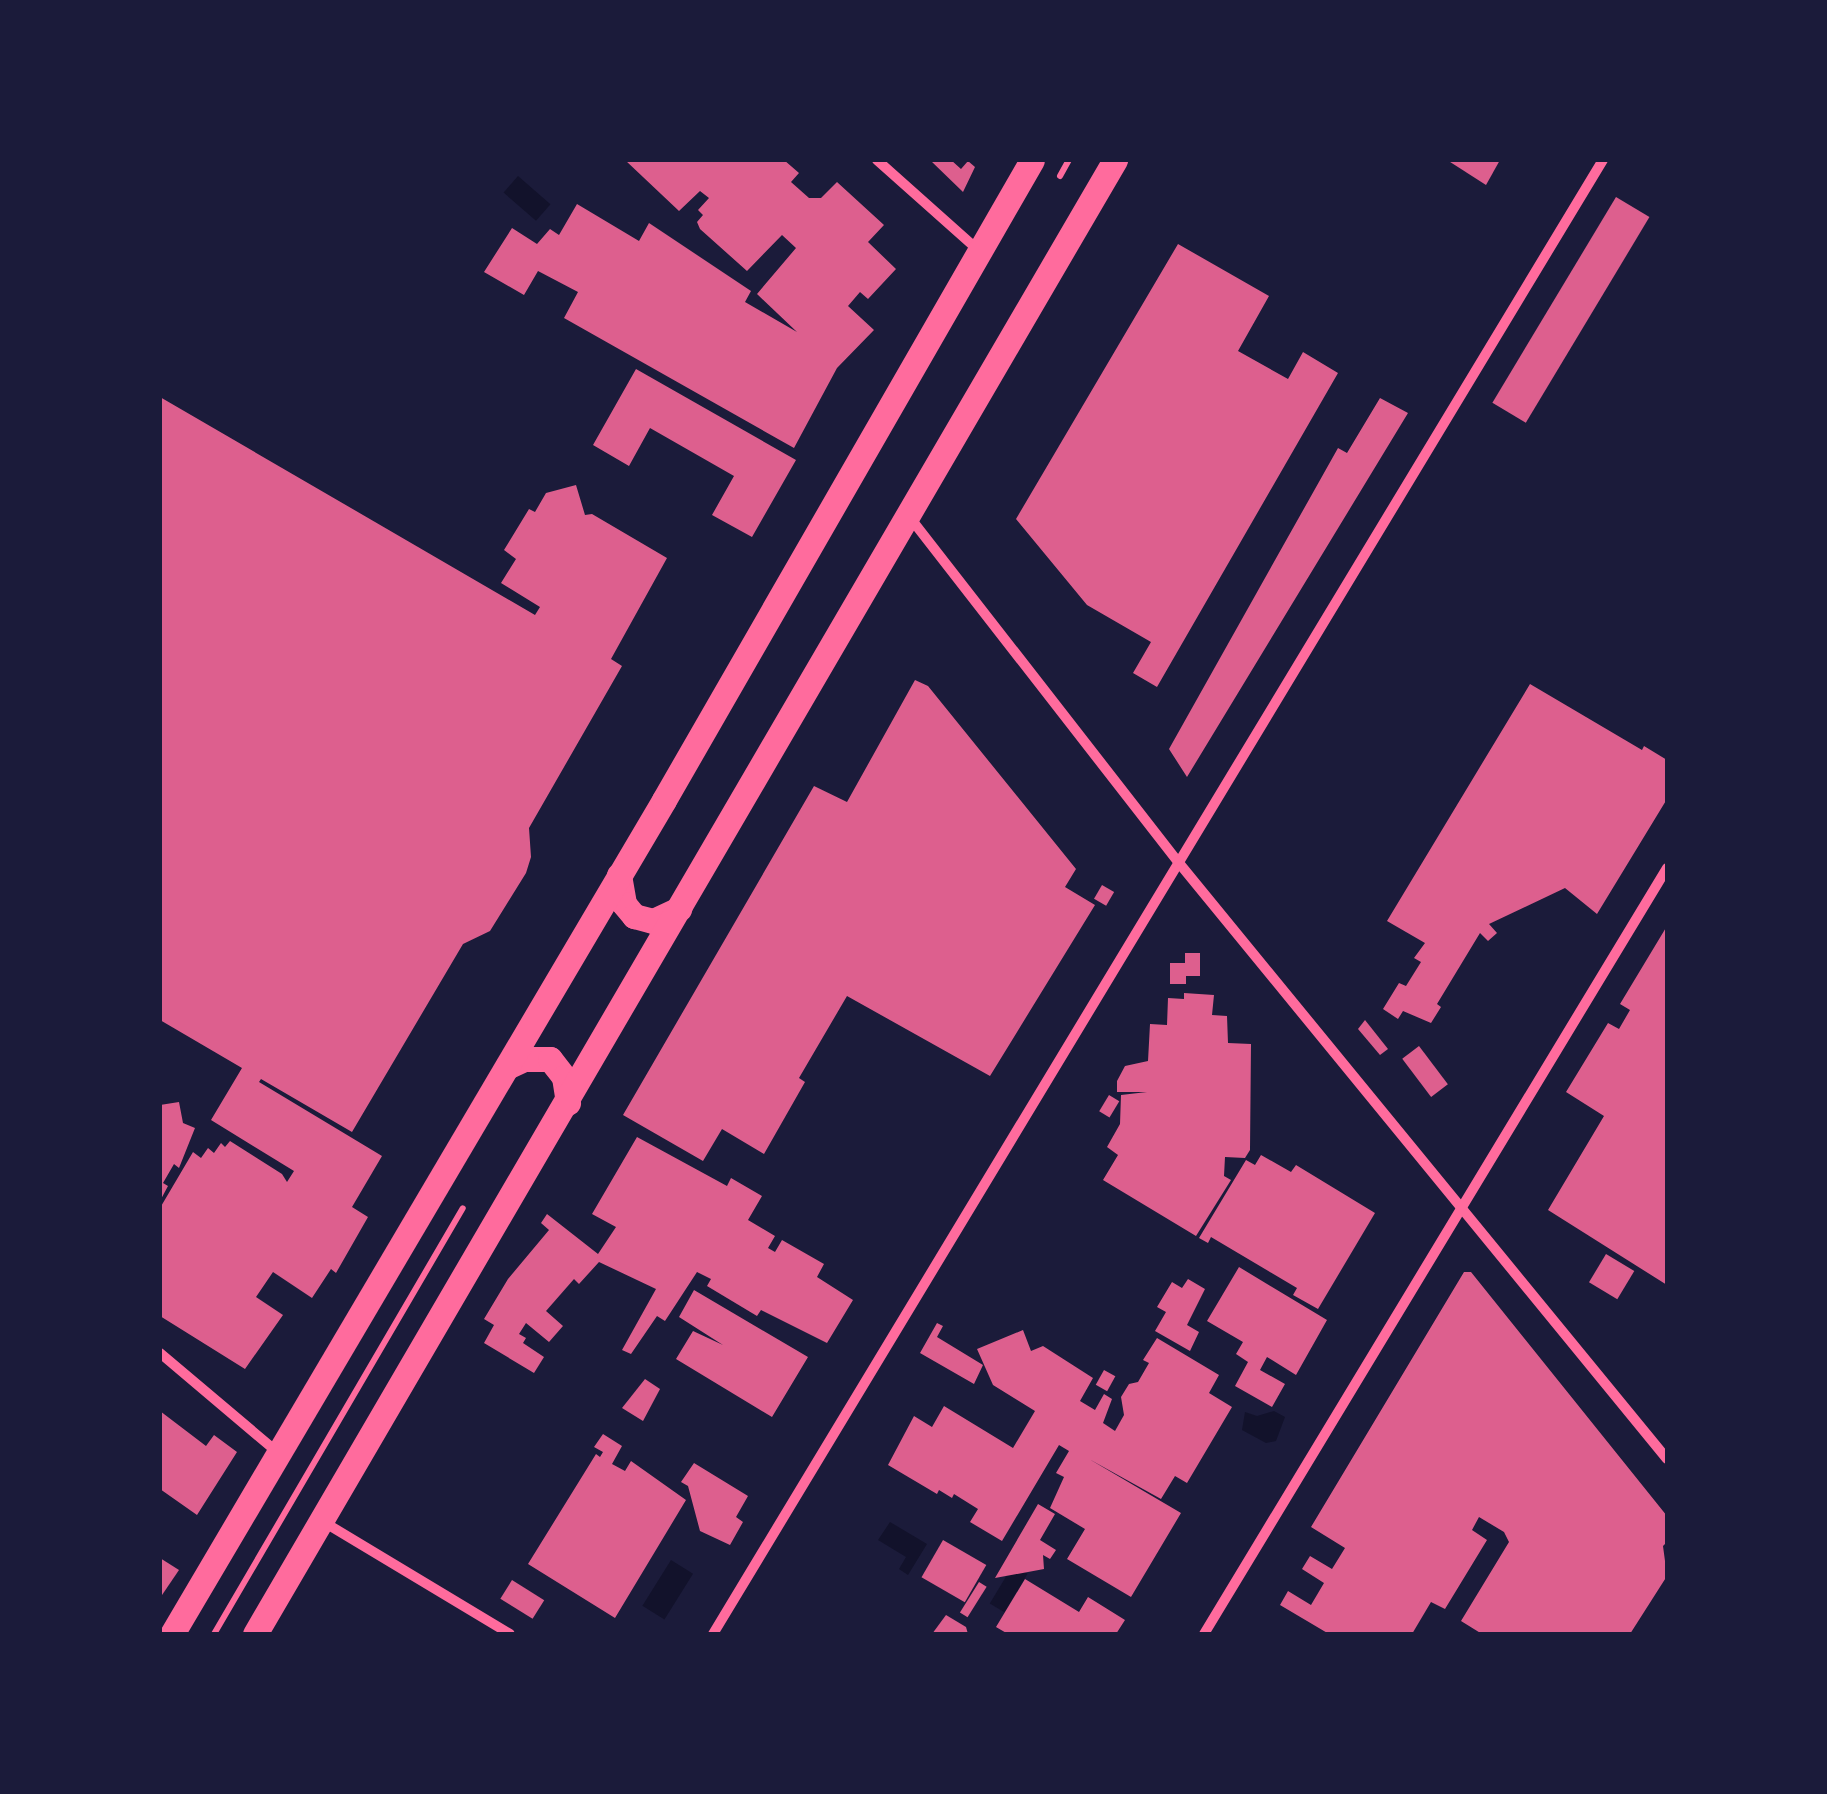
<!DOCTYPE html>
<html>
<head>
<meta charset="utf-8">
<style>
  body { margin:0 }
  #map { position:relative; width:1827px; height:1794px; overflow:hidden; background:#1b1b3a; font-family:"Varela Round",sans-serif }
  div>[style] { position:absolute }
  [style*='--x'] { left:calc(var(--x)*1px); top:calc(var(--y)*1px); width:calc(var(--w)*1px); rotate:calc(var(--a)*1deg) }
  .water>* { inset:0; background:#12122b; transform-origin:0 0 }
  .building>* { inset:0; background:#dd5f8e; transform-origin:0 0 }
  .path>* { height:6px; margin:-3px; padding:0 3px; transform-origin:3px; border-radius:3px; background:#ff6b9d }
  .minor>* { height:10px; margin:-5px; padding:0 5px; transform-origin:5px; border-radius:5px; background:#ff6b9d }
  .primary>* { height:25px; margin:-12.5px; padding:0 12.5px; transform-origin:12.5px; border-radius:12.5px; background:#ff6b9d }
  span { translate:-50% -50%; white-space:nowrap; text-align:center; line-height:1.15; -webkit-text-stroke:10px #1b1b3a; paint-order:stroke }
  .frame { position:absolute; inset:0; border:162px solid #1b1b3a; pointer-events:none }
</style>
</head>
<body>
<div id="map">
  <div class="water">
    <i style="left:518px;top:176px;width:43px;height:22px;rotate:41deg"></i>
    <i style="clip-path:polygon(1274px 1411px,1285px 1417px,1276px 1441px,1266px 1443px,1242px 1430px,1245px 1412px,1257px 1416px)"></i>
    <i style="clip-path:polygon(890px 1522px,927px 1544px,908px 1575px,899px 1569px,906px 1557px,878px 1540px)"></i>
    <i style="left:671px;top:1560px;width:26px;height:54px;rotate:32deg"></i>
    <i style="left:1013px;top:1565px;width:17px;height:45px;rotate:31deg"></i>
  </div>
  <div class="building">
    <i style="clip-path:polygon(625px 160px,784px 160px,799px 173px,791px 182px,809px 198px,821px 198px,837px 182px,884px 225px,868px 242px,896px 269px,868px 299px,860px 292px,848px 306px,874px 330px,837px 368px,794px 448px,564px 318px,578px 292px,538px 271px,524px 295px,484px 272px,512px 228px,537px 244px,550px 229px,559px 235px,577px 204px,639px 241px,649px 223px,751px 291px,745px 302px,797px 332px,757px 294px,796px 248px,782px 235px,747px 271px,700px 229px,697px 222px,703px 215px,698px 210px,709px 198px,700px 191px,679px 211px)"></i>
    <i style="clip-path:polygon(930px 160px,951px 160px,961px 169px,968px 161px,975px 167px,963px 192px)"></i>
    <i style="clip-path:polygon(1447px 160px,1500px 160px,1486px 185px)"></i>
    <i style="left:1616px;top:197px;width:39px;height:240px;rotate:31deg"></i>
    <i style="clip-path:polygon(1178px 244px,1269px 296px,1238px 351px,1288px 379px,1303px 352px,1338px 373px,1157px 687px,1133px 673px,1151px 642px,1087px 605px,1016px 519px)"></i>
    <i style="clip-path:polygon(636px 369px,796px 460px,752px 537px,712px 515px,734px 476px,650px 428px,629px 466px,593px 445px)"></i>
    <i style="clip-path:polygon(160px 397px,535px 615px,540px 607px,501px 583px,516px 559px,504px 550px,529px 509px,535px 512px,546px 493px,576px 485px,585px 515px,592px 514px,667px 558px,611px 659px,622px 666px,529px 828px,531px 857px,526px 873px,490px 931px,463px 944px,352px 1132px,261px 1079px,259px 1082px,382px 1156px,352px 1207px,368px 1217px,336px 1273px,331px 1269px,312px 1298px,273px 1272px,256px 1297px,283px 1315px,245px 1369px,160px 1316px,160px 1208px,193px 1152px,201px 1158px,208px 1148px,214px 1153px,221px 1143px,225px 1147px,230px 1141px,282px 1174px,287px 1182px,294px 1171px,211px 1120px,242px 1068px,160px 1020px)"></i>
    <i style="clip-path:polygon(1380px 398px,1408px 413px,1187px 777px,1169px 749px,1338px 448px,1347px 453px)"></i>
    <i style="clip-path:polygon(915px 680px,928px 686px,1076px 869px,1065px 887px,1095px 905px,990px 1076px,847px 996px,799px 1078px,805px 1082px,764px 1154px,722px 1129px,703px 1161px,623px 1115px,814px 786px,847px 802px)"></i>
    <i style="clip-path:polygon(1530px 684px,1642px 750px,1644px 746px,1667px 760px,1667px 799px,1597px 914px,1565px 888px,1489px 924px,1497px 933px,1488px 941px,1480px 933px,1437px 1004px,1441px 1007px,1431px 1023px,1403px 1011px,1398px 1019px,1383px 1009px,1399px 983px,1406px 986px,1421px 962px,1414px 958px,1425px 943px,1387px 921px)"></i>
    <i style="left:1102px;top:885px;width:14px;height:16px;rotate:30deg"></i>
    <i style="clip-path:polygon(1667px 926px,1667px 1285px,1548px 1210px,1604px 1116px,1566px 1092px,1608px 1023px,1619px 1029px,1630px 1010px,1620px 1004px)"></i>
    <i style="clip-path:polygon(1185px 953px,1200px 953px,1200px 976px,1186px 976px,1186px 984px,1170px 984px,1170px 963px,1185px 963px)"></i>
    <i style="clip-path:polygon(1184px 993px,1214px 995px,1212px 1015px,1227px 1016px,1228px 1043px,1251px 1044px,1250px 1150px,1245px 1158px,1225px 1157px,1224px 1176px,1231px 1180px,1196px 1236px,1103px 1180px,1118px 1155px,1107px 1147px,1120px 1124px,1121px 1095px,1147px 1092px,1117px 1092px,1117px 1081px,1125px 1066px,1148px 1061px,1150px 1024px,1167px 1025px,1168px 998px,1184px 999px)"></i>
    <i style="clip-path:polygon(1365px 1020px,1388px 1049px,1380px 1055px,1358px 1029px)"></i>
    <i style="left:1419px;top:1046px;width:48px;height:21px;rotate:53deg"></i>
    <i style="left:1109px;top:1095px;width:12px;height:19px;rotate:31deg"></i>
    <i style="clip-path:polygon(179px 1102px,183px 1123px,195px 1128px,179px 1168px,174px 1164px,163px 1183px,168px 1186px,160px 1201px,160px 1105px)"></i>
    <i style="clip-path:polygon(637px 1137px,727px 1186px,731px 1178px,762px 1196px,748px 1220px,775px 1236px,768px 1248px,775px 1252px,782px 1240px,824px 1264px,817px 1277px,853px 1300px,827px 1343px,761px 1310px,757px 1316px,707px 1286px,711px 1279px,697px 1272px,665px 1321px,657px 1316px,631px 1354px,622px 1350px,656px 1289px,599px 1262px,579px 1284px,574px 1279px,546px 1311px,563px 1326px,549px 1342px,526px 1323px,519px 1334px,526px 1338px,523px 1343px,544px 1357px,534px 1373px,484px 1343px,494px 1325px,484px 1319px,508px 1279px,549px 1230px,541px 1223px,547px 1214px,598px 1254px,616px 1227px,592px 1214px)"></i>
    <i style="clip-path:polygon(1261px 1155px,1291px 1172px,1296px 1165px,1375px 1213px,1318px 1309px,1293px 1295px,1297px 1288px,1211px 1237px,1208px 1243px,1199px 1238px,1246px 1160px,1255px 1165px)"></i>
    <i style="left:1606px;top:1254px;width:33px;height:33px;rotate:31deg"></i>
    <i style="clip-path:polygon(1239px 1267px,1327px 1320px,1296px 1375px,1267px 1357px,1260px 1370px,1285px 1384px,1272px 1407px,1235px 1386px,1248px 1362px,1236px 1354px,1243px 1342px,1207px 1321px)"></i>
    <i style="clip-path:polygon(1464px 1272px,1471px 1272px,1667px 1516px,1667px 1542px,1663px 1546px,1667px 1576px,1630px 1634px,1482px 1634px,1461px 1621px,1509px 1542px,1504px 1532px,1479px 1517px,1472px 1530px,1487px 1540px,1445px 1609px,1431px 1602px,1412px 1634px,1329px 1634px,1280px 1605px,1288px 1591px,1311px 1605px,1324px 1583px,1302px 1569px,1310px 1556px,1332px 1569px,1345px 1548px,1311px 1527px)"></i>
    <i style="clip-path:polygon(1188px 1279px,1205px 1289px,1187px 1325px,1199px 1332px,1190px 1351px,1155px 1331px,1166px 1312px,1157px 1307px,1172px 1282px,1182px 1288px)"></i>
    <i style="clip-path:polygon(694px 1290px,808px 1357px,772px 1417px,676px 1359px,693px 1331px,723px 1345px,679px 1317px)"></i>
    <i style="clip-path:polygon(937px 1323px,943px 1326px,937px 1337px,983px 1365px,974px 1384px,920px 1353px)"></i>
    <i style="clip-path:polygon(1023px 1330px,1031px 1351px,1043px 1346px,1093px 1378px,1080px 1401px,1095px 1410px,1104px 1394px,1112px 1399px,1103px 1423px,1115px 1431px,1124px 1415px,1121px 1397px,1129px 1384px,1138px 1382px,1149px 1363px,1143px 1360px,1157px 1338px,1219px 1375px,1209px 1393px,1232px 1407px,1187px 1483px,1175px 1476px,1161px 1499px,1089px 1459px,1181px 1513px,1131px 1597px,1067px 1559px,1085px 1529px,1050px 1508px,1064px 1477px,1056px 1473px,1069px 1451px,1059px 1445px,1002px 1541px,970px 1522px,978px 1509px,954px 1494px,952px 1498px,939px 1490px,937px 1494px,888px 1465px,914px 1416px,932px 1427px,944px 1406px,1013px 1448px,1035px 1411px,993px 1385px,977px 1349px)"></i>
    <i style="left:1104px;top:1370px;width:13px;height:17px;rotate:29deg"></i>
    <i style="clip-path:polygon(645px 1379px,660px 1389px,643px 1421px,622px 1408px)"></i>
    <i style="clip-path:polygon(160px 1411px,206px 1446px,214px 1435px,237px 1452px,197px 1515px,160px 1489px)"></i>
    <i style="clip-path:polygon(603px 1434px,622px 1446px,612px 1464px,625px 1471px,631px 1461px,686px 1500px,615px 1618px,528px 1564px,596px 1454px,600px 1457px,603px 1452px,594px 1447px)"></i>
    <i style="clip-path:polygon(694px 1463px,748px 1496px,736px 1517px,743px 1522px,730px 1545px,700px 1531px,688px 1486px,681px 1482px)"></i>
    <i style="clip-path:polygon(1038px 1504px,1055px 1514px,1040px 1540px,1056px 1550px,1050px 1559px,1043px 1555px,1044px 1569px,995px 1578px)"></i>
    <i style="left:943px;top:1540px;width:50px;height:43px;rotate:30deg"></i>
    <i style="clip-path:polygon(160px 1558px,179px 1570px,160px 1598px)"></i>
    <i style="clip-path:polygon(1025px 1579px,1079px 1612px,1088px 1597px,1125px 1620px,1116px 1634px,1008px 1634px,996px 1627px)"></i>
    <i style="left:512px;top:1580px;width:38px;height:22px;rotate:32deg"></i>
    <i style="left:979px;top:1582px;width:9px;height:36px;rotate:32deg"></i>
    <i style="clip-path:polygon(946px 1615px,966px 1627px,968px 1634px,932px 1634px)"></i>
  </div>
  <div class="path">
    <i style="--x:1060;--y:176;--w:18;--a:-61"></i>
    <i style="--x:214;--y:1634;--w:493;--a:-59.7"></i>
  </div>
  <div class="minor">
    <i style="--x:877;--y:160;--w:134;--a:41.7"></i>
    <i style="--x:908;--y:515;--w:441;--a:52.1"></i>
    <i style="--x:1179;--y:863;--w:770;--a:50.69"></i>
    <i style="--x:160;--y:1353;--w:153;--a:40.2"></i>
    <i style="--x:322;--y:1521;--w:219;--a:31"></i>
    <i style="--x:713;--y:1634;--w:1722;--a:-58.88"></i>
    <i style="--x:1204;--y:1634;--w:895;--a:-58.85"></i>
  </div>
  <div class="primary">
    <i style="--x:619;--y:875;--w:29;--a:80"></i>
    <i style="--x:624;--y:904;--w:16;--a:50"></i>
    <i style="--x:634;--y:916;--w:20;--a:15"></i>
    <i style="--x:653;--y:921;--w:29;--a:-25"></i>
    <i style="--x:507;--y:1067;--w:19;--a:-25"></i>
    <i style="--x:524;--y:1059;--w:26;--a:0"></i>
    <i style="--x:550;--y:1059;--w:23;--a:52"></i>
    <i style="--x:564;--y:1077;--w:26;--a:81"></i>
    <i style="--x:172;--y:1634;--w:968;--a:-59.46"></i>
    <i style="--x:664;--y:800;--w:738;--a:-60.1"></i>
    <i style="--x:255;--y:1634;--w:1707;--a:-59.74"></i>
  </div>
  <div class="frame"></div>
</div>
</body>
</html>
